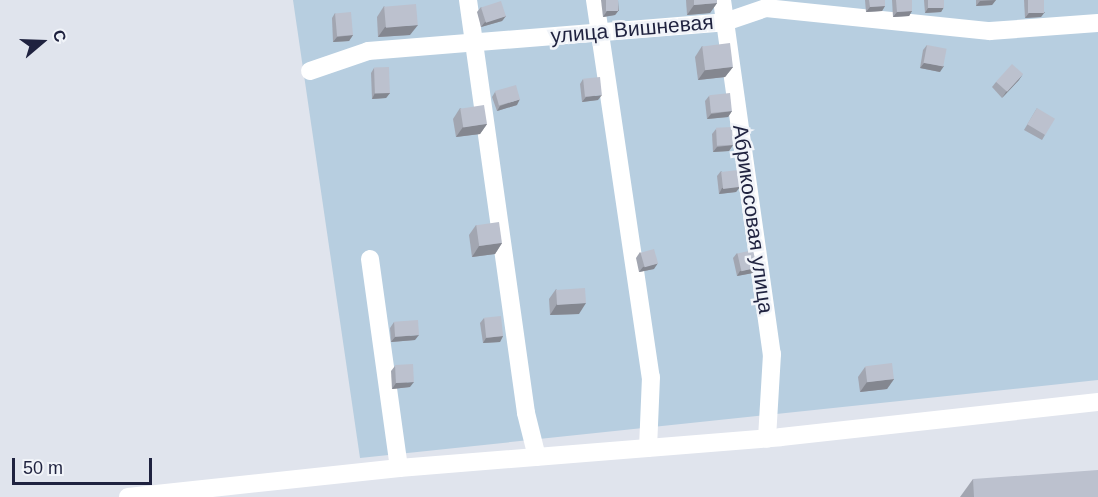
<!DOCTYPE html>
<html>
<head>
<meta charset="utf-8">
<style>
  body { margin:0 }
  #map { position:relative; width:1098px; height:497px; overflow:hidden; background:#e0e4ed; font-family:Arial,sans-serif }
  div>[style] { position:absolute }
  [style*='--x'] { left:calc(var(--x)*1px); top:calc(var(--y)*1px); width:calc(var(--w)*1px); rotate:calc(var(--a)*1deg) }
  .green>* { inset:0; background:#b7cee0 }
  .street>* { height:18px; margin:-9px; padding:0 9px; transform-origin:9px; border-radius:9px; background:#fff }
  .wall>* { inset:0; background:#a2a6b1 }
  .shaded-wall>* { inset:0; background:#848790 }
  .building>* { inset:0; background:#bcc1ce; transform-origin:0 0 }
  span { translate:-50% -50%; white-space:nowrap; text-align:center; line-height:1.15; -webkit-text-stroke:5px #f1f4f9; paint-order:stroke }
  .street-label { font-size:21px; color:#1f223f }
  .north { position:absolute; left:12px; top:12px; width:60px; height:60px; -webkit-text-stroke:4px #f1f4f9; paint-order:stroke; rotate:71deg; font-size:16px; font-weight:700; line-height:24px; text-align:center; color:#1f223f }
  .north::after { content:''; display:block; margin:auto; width:21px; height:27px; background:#1f223f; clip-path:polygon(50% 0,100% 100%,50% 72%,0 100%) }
  .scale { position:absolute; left:12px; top:458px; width:140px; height:27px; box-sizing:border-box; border:3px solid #1f223f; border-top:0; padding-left:8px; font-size:18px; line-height:21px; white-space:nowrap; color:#1f223f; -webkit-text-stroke:4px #f1f4f9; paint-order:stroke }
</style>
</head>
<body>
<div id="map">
  <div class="green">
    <i style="clip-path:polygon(293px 0,1098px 0,1098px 380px,360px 458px)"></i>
  </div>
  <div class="street">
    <i style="--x:468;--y:0;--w:417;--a:82"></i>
    <i style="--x:526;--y:413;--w:45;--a:76"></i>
    <i style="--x:595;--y:0;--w:381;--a:81.6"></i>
    <i style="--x:651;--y:377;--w:71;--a:92.4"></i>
    <i style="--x:722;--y:0;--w:358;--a:82"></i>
    <i style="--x:772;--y:354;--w:85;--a:93.4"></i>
    <i style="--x:310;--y:71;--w:61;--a:-19"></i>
    <i style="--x:368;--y:51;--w:358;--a:-4.6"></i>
    <i style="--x:725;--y:22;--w:43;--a:-18.9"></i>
    <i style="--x:766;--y:8;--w:225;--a:5.9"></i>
    <i style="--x:990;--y:31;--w:108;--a:-4.2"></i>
    <i style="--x:370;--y:259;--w:211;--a:82.1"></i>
    <i style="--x:128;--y:497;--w:273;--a:-6.1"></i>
    <i style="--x:399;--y:468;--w:383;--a:-4.6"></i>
    <i style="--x:781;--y:437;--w:319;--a:-6.3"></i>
  </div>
  <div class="wall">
    <i style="clip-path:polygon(601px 0,618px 0,619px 10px,615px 15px,603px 17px)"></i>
    <i style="clip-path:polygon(686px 0,717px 0,717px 3px,710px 13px,687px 15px)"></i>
    <i style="clip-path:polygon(865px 0,885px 0,885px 6px,882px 11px,866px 12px)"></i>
    <i style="clip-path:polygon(892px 0,912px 0,912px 11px,909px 16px,893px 17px)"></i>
    <i style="clip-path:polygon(924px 0,944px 0,944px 7px,941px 12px,925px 13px)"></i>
    <i style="clip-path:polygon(976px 0,996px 0,992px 5px,976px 6px)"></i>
    <i style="clip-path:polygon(1024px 0,1044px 0,1041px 17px,1025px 18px)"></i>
    <i style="clip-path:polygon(384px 6px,410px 35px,378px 37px,377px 17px)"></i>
    <i style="clip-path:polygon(481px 7px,506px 16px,502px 21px,481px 27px,477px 12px)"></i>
    <i style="clip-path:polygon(335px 13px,353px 35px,349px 41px,333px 42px,332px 18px)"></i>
    <i style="clip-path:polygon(927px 45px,940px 72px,920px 68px,923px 50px)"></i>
    <i style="clip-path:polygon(702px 46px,733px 67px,725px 77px,698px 80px,695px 57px)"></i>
    <i style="clip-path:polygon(374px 68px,390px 93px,386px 98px,372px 99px,371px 73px)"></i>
    <i style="clip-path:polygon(583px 79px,598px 100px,582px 102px,580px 84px)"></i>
    <i style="clip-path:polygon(1019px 80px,1002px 98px,992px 87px,996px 82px)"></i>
    <i style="clip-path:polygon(495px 92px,517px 105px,497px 111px,492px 97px)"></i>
    <i style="clip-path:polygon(709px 96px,732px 111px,728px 117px,707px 119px,705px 101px)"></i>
    <i style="clip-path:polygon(460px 108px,487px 124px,480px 134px,456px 137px,453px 119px)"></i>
    <i style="clip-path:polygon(1037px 108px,1045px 135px,1042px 140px,1024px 130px)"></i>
    <i style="clip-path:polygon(716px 129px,733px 145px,729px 151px,713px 152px,712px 134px)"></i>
    <i style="clip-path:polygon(721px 171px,740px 187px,736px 192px,719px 194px,717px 176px)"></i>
    <i style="clip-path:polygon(476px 225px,502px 243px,495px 254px,472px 257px,469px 235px)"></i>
    <i style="clip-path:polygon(640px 252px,654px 269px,639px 272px,636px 258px)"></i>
    <i style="clip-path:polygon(737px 253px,753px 273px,737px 276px,733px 258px)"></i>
    <i style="clip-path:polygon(556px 289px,579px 314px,550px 315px,549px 299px)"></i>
    <i style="clip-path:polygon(484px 318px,503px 336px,500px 342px,483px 343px,480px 323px)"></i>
    <i style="clip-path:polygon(394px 322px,415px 340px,391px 342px,390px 328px)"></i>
    <i style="clip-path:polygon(395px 366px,410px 387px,392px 389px,391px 371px)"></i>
    <i style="clip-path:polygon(865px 367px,894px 379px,887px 389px,860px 392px,858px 377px)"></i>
    <i style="clip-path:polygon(973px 479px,1098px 497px,960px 497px)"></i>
  </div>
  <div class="shaded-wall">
    <i style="clip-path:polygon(996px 0,992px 5px,976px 6px,980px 1px)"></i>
    <i style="clip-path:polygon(717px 3px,710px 13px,687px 15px,694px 5px)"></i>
    <i style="clip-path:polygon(885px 6px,882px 11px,866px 12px,870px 7px)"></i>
    <i style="clip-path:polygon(944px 7px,941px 12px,925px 13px,928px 8px)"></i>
    <i style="clip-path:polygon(619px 10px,615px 15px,603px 17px,607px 11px)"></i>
    <i style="clip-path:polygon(912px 11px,909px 16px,893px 17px,897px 12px)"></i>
    <i style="clip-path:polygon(1045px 12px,1041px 17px,1025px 18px,1029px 13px)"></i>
    <i style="clip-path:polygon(506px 16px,502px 21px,481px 27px,485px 22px)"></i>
    <i style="clip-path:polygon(418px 25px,410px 35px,378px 37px,385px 27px)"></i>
    <i style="clip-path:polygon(353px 35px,349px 41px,333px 42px,337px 37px)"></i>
    <i style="clip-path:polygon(924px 63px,944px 66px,940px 72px,920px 68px)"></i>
    <i style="clip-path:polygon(733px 67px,725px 77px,698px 80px,705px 70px)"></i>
    <i style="clip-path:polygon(1023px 74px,1019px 80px,1002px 98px,1006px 92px)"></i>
    <i style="clip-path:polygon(375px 93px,390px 93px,386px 98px,372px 99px)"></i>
    <i style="clip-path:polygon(602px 95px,598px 100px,582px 102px,586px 97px)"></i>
    <i style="clip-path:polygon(520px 99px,517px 105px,497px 111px,500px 106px)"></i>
    <i style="clip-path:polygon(732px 111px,728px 117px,707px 119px,711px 114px)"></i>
    <i style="clip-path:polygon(487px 124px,480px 134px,456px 137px,463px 127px)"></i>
    <i style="clip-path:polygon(733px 145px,729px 151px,713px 152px,717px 147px)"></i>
    <i style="clip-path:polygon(740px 187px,736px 192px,719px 194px,722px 188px)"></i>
    <i style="clip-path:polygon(502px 243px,495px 254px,472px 257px,479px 246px)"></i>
    <i style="clip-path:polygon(658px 263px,654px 269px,639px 272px,643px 267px)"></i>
    <i style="clip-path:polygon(757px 268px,753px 273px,737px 276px,740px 271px)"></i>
    <i style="clip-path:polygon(586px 303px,579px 314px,550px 315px,557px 304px)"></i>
    <i style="clip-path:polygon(419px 335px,415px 340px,391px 342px,395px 337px)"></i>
    <i style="clip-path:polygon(503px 336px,500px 342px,483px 343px,486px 338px)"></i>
    <i style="clip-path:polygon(894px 379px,887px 389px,860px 392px,867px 382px)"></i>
    <i style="clip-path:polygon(414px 382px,410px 387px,392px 389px,396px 383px)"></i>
  </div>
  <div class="building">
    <i style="left:606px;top:0;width:12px;height:11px"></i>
    <i style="clip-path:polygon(694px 0,717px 0,717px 3px,694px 5px)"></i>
    <i style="clip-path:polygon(869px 0,885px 0,885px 6px,870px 7px)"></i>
    <i style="clip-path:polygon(896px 0,912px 0,912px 11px,897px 12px)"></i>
    <i style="left:928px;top:0;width:16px;height:8px"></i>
    <i style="left:1028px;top:0;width:16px;height:13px"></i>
    <i style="left:501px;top:1px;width:16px;height:21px;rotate:72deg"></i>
    <i style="left:416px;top:4px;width:21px;height:32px;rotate:85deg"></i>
    <i style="left:351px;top:12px;width:23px;height:16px;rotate:85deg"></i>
    <i style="left:730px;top:43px;width:24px;height:28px;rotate:83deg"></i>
    <i style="left:927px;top:45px;width:20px;height:18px;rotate:11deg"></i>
    <i style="left:1012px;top:64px;width:15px;height:24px;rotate:42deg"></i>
    <i style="left:389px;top:67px;width:26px;height:15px;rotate:88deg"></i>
    <i style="left:600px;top:77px;width:18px;height:17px;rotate:84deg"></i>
    <i style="left:516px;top:85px;width:15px;height:22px;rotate:74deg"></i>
    <i style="left:730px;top:93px;width:18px;height:21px;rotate:84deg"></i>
    <i style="left:484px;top:105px;width:19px;height:24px;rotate:81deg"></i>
    <i style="left:1037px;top:108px;width:21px;height:19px;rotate:31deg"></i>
    <i style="left:732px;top:127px;width:18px;height:16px;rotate:87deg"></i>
    <i style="left:738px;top:170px;width:17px;height:17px;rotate:83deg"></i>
    <i style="left:499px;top:222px;width:21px;height:23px;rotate:82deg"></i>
    <i style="left:654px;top:249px;width:15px;height:14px;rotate:74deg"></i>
    <i style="left:753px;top:250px;width:18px;height:16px;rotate:77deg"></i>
    <i style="left:585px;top:288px;width:15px;height:29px;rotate:86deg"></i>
    <i style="left:501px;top:316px;width:20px;height:17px;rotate:84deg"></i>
    <i style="left:418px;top:320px;width:15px;height:24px;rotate:86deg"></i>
    <i style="left:892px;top:363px;width:16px;height:27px;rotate:83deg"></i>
    <i style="left:413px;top:364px;width:18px;height:18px;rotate:87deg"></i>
    <i style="clip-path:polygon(1098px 470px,1098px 497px,974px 497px,973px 479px)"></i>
  </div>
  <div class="street-label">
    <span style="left:632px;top:29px;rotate:-5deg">улица Вишневая</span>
    <span style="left:753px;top:219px;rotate:82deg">Абрикосовая улица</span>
  </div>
  <div class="north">С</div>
  <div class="scale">50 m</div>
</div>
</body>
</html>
